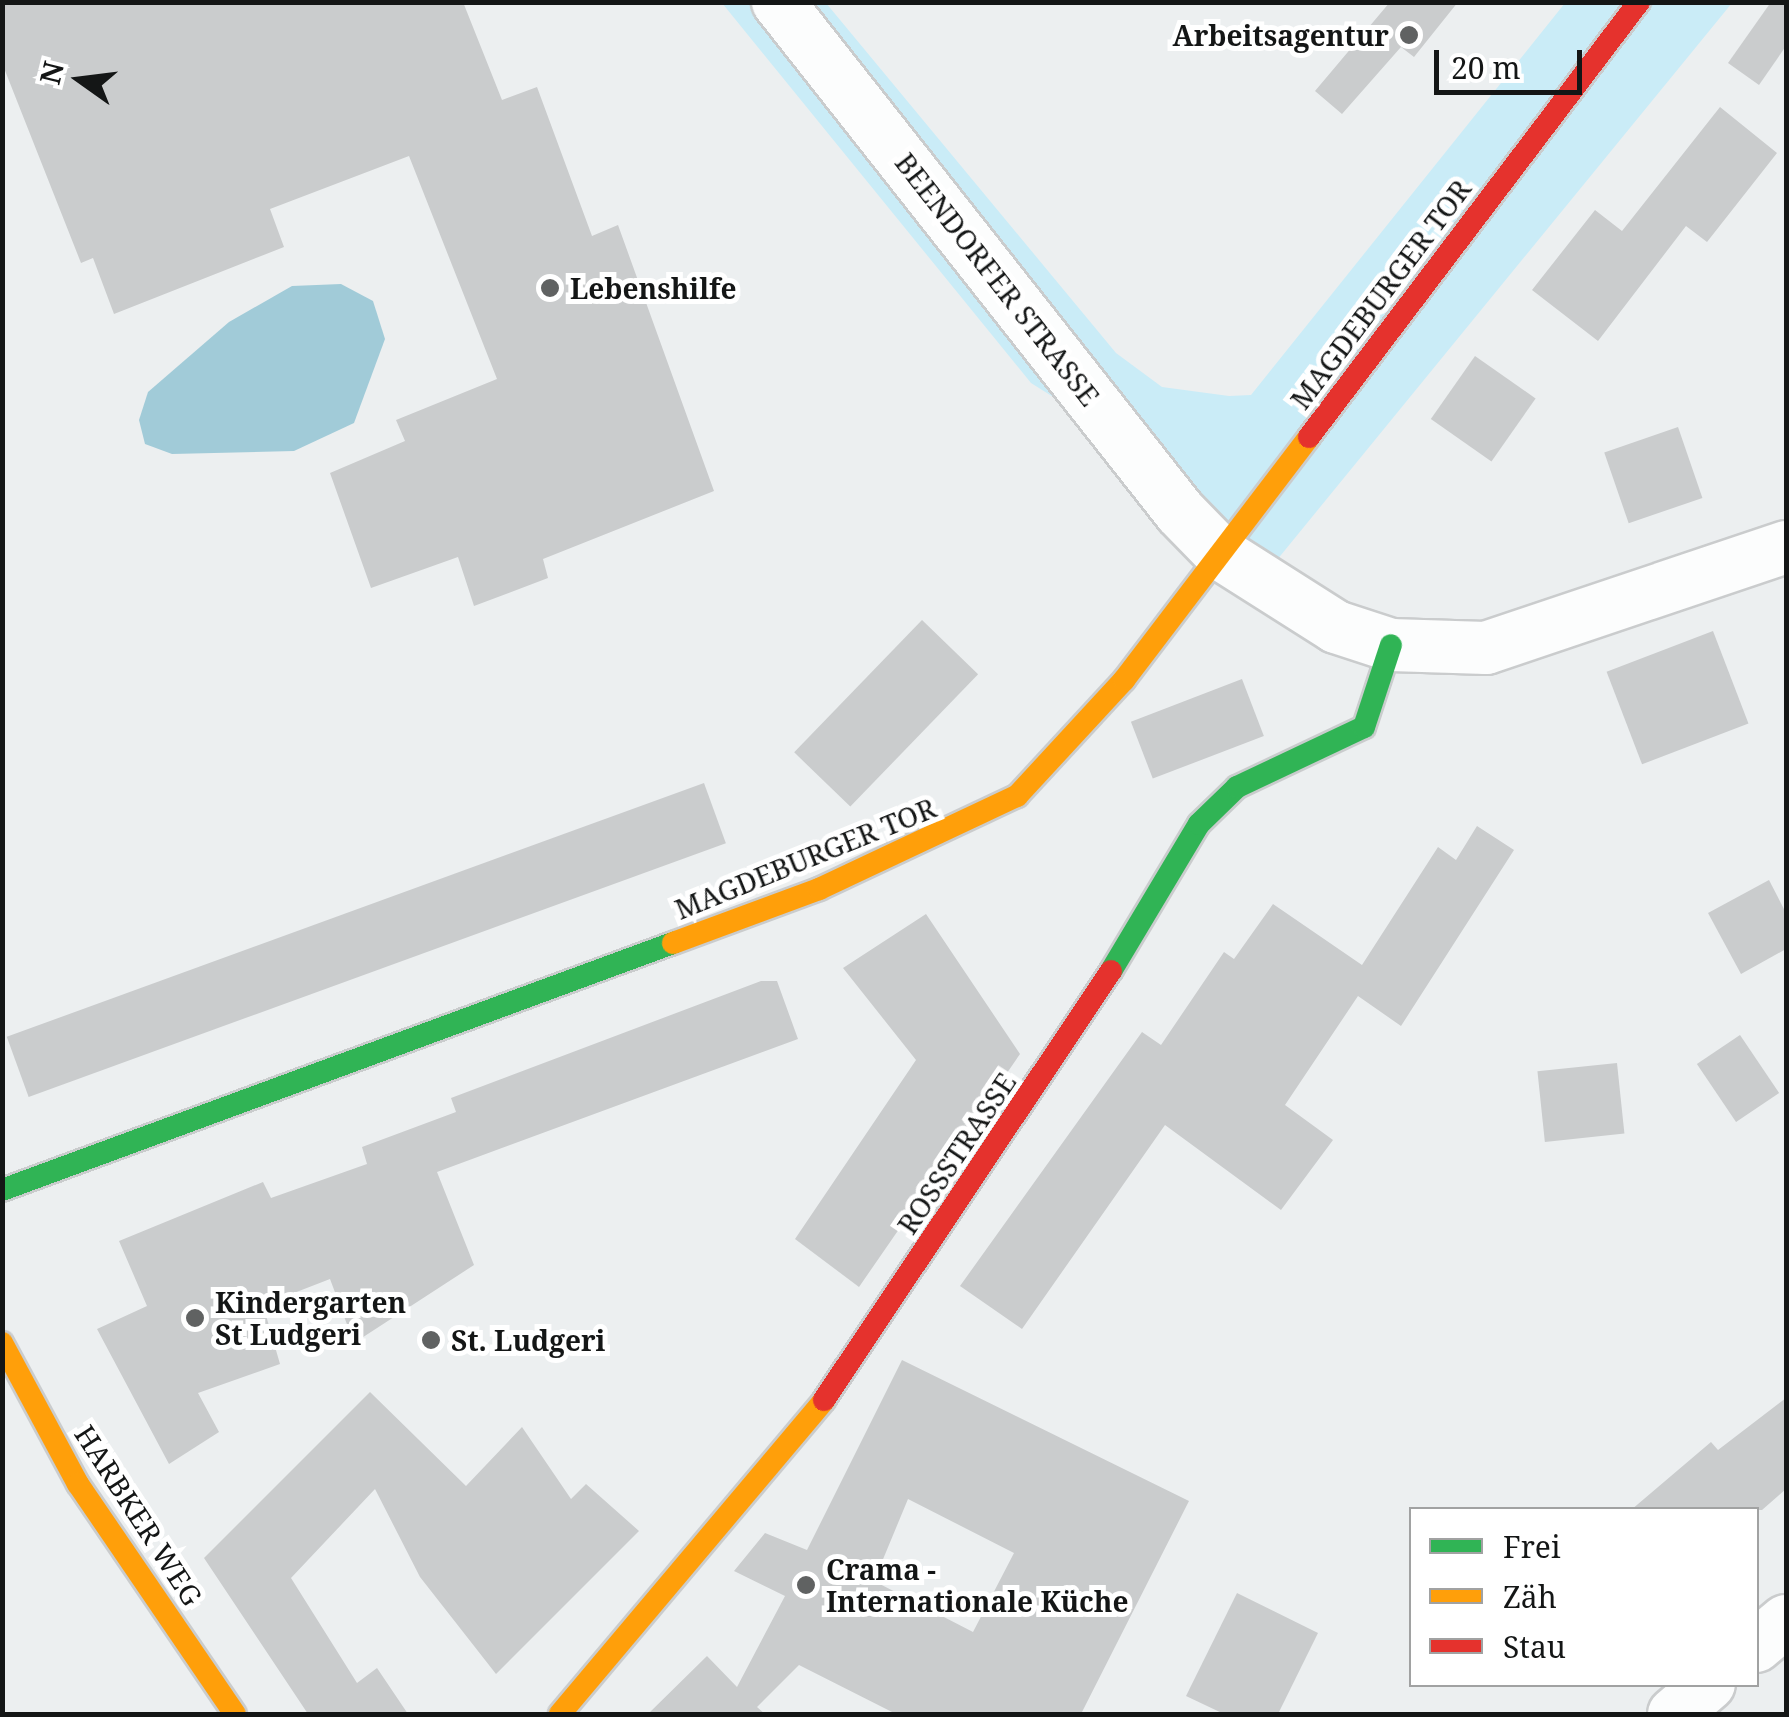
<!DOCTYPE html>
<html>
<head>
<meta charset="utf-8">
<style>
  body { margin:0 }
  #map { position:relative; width:1789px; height:1717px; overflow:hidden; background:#eceff0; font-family:"Noto Serif",serif }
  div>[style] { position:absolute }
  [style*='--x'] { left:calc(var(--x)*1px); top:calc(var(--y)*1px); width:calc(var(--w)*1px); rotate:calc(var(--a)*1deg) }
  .green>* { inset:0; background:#caecf7 }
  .water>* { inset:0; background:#a1cbd8 }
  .building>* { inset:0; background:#cacccd; transform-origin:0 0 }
  .roads { filter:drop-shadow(2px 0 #cacccd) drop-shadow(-2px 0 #cacccd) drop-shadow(0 2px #cacccd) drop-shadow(0 -2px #cacccd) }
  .street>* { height:52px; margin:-26px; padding:0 26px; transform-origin:26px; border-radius:26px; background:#fcfdfd }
  .fast>* { height:22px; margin:-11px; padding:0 11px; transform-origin:11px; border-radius:11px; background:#30b455 }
  .slow>* { height:22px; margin:-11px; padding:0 11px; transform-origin:11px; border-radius:11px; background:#ff9f0a }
  .jam>* { height:22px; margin:-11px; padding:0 11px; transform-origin:11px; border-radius:11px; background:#e5322d }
  .dots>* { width:28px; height:28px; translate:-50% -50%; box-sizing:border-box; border:5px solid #fff; border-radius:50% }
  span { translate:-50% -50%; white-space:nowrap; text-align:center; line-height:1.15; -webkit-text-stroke:10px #fff; paint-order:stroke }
  .poi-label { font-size:28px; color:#141616; font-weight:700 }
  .right { translate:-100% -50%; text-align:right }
  .left { translate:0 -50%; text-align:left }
  .street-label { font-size:28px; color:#141616 }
  .frame { position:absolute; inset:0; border:5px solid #141616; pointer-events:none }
  .legend { position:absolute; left:1409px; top:1507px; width:350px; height:180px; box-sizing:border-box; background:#fff; border:2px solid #a1a2a2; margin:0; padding:12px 18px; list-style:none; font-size:30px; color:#141616 }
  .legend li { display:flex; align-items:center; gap:20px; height:50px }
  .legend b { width:50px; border:2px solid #a1a2a2 }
  .north { position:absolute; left:30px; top:30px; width:100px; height:100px; -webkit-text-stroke:8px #fff; paint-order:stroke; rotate:284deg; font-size:28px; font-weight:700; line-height:40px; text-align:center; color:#141616 }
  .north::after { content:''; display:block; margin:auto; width:35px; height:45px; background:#141616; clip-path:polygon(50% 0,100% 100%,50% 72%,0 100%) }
  .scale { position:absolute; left:1434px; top:50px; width:148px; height:45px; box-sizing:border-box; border:5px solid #141616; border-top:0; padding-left:12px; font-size:30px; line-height:35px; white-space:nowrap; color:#141616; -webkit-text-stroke:8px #fff; paint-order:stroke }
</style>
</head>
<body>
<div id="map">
  <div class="green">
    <i style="clip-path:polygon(722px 3px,826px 3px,1116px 353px,1162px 387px,1229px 396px,1251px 395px,1565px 3px,1732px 3px,1245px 599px,1066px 405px,1031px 383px)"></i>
  </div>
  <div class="water">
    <i style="clip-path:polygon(341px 284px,373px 301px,385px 339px,354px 423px,294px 451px,172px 454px,145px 444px,139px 420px,148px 392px,229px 322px,292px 286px)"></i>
  </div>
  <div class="building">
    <i style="clip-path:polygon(2px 2px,463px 2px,502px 100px,537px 87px,592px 236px,618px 225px,714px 491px,543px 559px,548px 578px,474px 606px,458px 557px,371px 588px,330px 473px,405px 441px,396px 420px,497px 379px,409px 156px,270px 209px,284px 247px,114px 314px,93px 258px,81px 263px,2px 63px)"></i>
    <i style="clip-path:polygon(1390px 2px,1458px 2px,1414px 57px,1401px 47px,1342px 114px,1315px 91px)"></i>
    <i style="clip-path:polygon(1771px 2px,1786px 2px,1786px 46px,1759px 85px,1728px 63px)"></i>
    <i style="clip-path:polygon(1720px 107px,1777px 153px,1707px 242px,1686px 226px,1598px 341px,1532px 290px,1595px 210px,1622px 231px)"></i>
    <i style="left:1475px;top:356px;width:74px;height:77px;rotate:35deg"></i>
    <i style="left:1678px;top:427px;width:75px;height:78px;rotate:71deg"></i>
    <i style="left:922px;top:620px;width:78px;height:184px;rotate:44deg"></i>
    <i style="left:1713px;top:631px;width:99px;height:114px;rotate:69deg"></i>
    <i style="left:1242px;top:679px;width:61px;height:119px;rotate:69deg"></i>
    <i style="left:704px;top:783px;width:64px;height:742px;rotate:70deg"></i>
    <i style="clip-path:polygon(1477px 826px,1514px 850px,1401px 1026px,1358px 996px,1285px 1105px,1333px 1140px,1281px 1210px,1165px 1125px,1022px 1329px,960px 1286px,1142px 1032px,1161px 1045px,1224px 952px,1234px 959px,1273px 904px,1362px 965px,1438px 847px,1456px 860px)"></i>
    <i style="clip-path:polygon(1769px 880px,1786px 913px,1786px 949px,1741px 974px,1708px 913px)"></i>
    <i style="clip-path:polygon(926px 914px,1020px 1054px,859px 1287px,795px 1239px,916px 1060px,843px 968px)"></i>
    <i style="clip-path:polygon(761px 981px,777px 981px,798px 1039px,437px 1172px,474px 1265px,354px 1343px,330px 1279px,263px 1305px,280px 1364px,198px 1393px,219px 1432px,169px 1464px,97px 1329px,147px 1306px,119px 1241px,263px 1182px,271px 1198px,367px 1164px,362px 1147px,456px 1112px,451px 1098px)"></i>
    <i style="left:1740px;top:1035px;width:70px;height:52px;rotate:56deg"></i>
    <i style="left:1617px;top:1063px;width:71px;height:80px;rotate:84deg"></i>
    <i style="clip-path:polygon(evenodd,902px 1360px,1189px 1501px,1081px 1714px,896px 1714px,799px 1665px,757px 1707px,765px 1714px,648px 1714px,707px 1656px,737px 1687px,785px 1596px,734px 1571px,765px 1533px,807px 1550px,902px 1360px,908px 1499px,1014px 1553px,973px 1632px,874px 1581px,908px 1499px)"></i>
    <i style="clip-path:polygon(370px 1392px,466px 1486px,522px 1427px,571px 1499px,586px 1484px,639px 1531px,496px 1674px,420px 1577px,375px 1489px,291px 1578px,357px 1683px,377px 1668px,408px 1714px,308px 1714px,204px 1558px)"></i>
    <i style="clip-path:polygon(1786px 1398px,1786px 1489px,1762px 1510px,1631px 1510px,1711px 1442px,1718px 1450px)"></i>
    <i style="clip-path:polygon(1237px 1593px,1318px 1633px,1278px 1714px,1224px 1714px,1186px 1696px)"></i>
  </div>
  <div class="roads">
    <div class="street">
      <i style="--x:778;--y:2;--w:649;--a:51.75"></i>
      <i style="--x:1180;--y:512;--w:59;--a:45.7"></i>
      <i style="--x:1221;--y:554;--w:136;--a:32.4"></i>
      <i style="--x:1336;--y:627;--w:58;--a:18.1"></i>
      <i style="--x:1391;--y:645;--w:95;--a:1.8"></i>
      <i style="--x:1486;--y:648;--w:317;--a:-18.6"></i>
      <i style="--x:1756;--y:1646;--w:39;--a:-40"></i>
      <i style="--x:1674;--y:1714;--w:46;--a:-40.6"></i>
    </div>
    <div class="fast">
      <i style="--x:1111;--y:971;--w:171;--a:-59.1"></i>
      <i style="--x:1199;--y:824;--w:53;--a:-44.2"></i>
      <i style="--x:1237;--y:787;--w:140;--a:-25.3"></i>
      <i style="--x:1364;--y:727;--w:86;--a:-71.8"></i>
      <i style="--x:2;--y:1190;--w:715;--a:-20.21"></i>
    </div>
    <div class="slow">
      <i style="--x:673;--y:943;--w:156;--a:-20.3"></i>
      <i style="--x:819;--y:889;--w:219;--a:-25.2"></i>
      <i style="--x:1017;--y:796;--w:158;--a:-47.3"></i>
      <i style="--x:1124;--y:680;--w:305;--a:-52.7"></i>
      <i style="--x:2;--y:1343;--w:160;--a:61.7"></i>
      <i style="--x:78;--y:1484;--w:278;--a:55.7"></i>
      <i style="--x:560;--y:1714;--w:410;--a:-49.9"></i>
    </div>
    <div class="jam">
      <i style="--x:1309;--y:437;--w:546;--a:-52.82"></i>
      <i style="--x:824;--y:1400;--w:516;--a:-56.22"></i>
    </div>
  </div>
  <div class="dots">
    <i style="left:1409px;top:35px;background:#606262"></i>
    <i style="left:550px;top:288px;background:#606262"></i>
    <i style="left:195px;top:1318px;background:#606262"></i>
    <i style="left:431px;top:1340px;background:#606262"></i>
    <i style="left:806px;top:1585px;background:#606262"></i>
  </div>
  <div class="poi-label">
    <span class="right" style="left:1389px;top:35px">Arbeitsagentur</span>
    <span class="left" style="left:570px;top:288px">Lebenshilfe</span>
    <span class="left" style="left:215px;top:1318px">Kindergarten<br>St Ludgeri</span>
    <span class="left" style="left:451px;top:1340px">St. Ludgeri</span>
    <span class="left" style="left:826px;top:1585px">Crama -<br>Internationale Küche</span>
  </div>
  <div class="street-label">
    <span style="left:998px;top:279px;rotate:52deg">BEENDORFER STRASSE</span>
    <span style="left:1380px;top:294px;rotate:-53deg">MAGDEBURGER TOR</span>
    <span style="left:805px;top:858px;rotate:-22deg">MAGDEBURGER TOR</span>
    <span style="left:956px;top:1153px;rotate:-56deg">ROSSSTRASSE</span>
    <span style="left:139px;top:1515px;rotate:57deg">HARBKER WEG</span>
  </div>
  <div class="frame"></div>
  <ul class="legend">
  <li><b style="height:12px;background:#30b455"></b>Frei</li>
  <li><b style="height:12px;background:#ff9f0a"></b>Zäh</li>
  <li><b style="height:12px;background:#e5322d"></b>Stau</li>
  </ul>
  <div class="north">N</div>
  <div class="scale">20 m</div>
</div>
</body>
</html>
